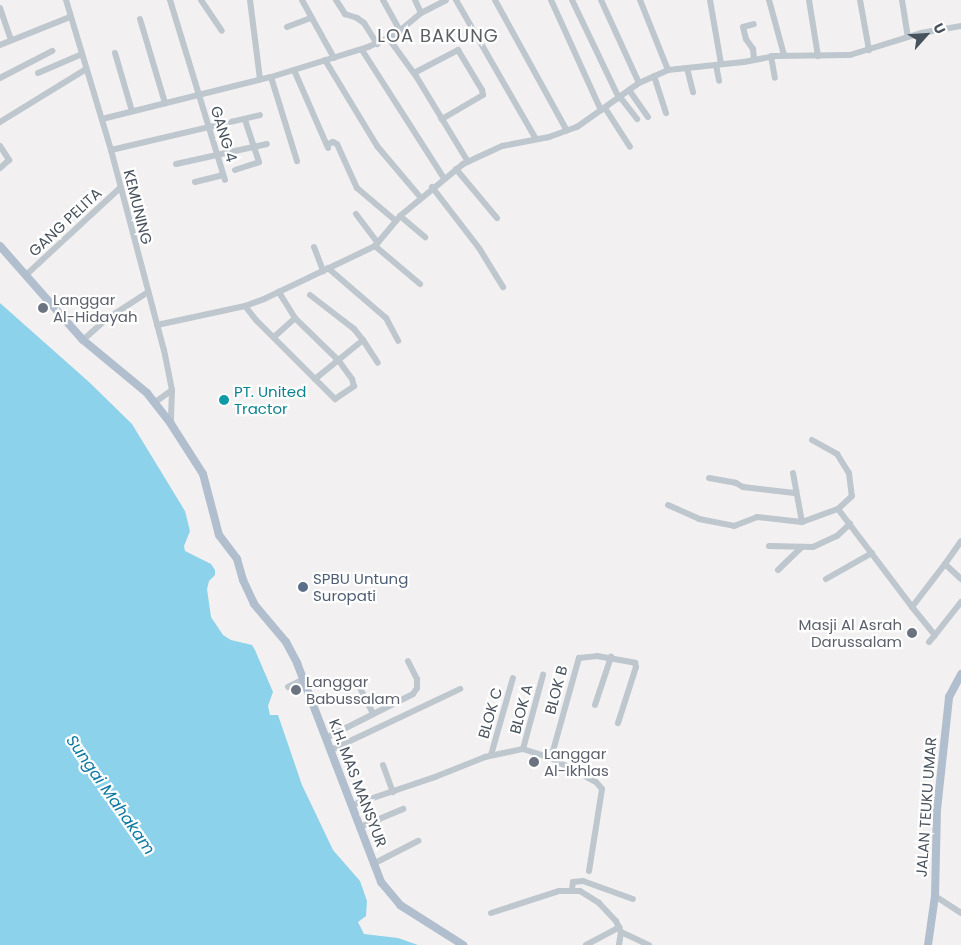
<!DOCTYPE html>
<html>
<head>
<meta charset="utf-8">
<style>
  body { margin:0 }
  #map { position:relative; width:961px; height:945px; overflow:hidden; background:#f2f0f0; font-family:Poppins,sans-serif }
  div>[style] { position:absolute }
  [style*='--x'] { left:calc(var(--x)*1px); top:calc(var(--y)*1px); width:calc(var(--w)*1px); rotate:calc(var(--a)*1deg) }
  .water>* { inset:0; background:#8dd2eb }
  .minor>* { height:6px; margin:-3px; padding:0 3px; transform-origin:3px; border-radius:3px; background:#bec6ce }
  .major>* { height:8px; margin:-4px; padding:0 4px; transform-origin:4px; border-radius:4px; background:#b0bece }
  .dots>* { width:14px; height:14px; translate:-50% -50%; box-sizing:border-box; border:2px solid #fff; border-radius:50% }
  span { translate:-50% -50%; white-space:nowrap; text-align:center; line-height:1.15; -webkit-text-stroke:4.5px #fff; paint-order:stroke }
  .street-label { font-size:15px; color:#48525d }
  .worship-label { font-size:15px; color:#5b616d }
  .left { translate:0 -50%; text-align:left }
  .right { translate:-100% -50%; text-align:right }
  .culture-label { font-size:15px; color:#0d838f }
  .service-label { font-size:15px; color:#4e5e75 }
  .water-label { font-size:16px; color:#0f7aa1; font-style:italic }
  .quarter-label { font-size:18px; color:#5c6065; letter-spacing:1px }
  .north { position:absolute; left:901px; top:10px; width:50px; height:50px; -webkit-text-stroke:4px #fff; paint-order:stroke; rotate:64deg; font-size:14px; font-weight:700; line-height:20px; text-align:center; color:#48525d }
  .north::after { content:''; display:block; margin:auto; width:18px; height:22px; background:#48525d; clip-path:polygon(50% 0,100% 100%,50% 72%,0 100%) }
</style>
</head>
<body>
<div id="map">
  <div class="water">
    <i style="clip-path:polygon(0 303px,89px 382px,132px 424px,185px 511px,190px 531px,184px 546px,185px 551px,211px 564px,215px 570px,215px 575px,209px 581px,207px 589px,211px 617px,223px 635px,231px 640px,252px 645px,255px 650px,273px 692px,268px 706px,270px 715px,278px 715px,302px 785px,333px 850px,360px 881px,367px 901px,366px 916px,358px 922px,364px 934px,398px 938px,418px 945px,0 945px)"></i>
  </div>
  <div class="minor">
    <i style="--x:66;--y:0;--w:157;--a:73.3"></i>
    <i style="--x:111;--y:150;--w:207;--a:75.2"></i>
    <i style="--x:164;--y:350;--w:41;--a:78.7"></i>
    <i style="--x:172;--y:390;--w:34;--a:92"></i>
    <i style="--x:170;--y:0;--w:188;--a:73"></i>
    <i style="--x:201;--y:0;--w:37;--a:56"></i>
    <i style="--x:250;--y:0;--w:80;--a:82.8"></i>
    <i style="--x:302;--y:0;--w:66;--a:61.1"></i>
    <i style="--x:336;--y:0;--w:17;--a:57"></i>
    <i style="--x:345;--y:14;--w:13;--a:18"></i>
    <i style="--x:357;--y:18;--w:9;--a:36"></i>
    <i style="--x:364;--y:23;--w:25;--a:58"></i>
    <i style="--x:383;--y:0;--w:35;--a:61"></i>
    <i style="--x:415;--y:0;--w:14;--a:65"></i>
    <i style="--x:456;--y:0;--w:160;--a:60.1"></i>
    <i style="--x:495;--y:0;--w:149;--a:61.2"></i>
    <i style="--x:551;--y:0;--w:121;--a:65.6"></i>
    <i style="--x:572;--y:0;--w:109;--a:64.4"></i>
    <i style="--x:601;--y:0;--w:91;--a:65.4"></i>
    <i style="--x:640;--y:0;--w:75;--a:68.2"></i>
    <i style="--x:710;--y:0;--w:65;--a:80.2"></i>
    <i style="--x:769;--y:0;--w:57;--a:74.7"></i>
    <i style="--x:809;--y:0;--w:57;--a:80.9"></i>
    <i style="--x:860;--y:0;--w:51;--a:79.8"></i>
    <i style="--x:902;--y:0;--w:36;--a:81"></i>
    <i style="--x:0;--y:8;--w:34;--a:71"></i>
    <i style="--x:140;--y:19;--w:88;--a:73.4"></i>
    <i style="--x:287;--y:27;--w:26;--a:-21"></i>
    <i style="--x:389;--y:39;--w:46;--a:53.9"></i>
    <i style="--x:416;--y:76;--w:100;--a:58.8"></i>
    <i style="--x:0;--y:45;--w:75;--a:-21.8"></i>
    <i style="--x:362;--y:50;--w:152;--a:57.4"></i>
    <i style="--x:115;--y:53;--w:60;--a:73.7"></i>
    <i style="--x:771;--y:56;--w:22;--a:80"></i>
    <i style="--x:325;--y:60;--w:100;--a:58.8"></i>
    <i style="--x:377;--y:146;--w:68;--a:49.8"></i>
    <i style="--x:754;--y:60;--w:11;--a:-95"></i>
    <i style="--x:753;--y:49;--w:12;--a:-125"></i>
    <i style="--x:746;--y:39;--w:12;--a:-104"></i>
    <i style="--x:743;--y:27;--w:11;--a:-15"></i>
    <i style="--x:716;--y:65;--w:16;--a:79"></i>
    <i style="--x:687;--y:68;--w:25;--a:76"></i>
    <i style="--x:294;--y:70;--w:85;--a:66.4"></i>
    <i style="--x:38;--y:73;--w:48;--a:-23.4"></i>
    <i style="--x:414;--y:73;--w:50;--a:-27.6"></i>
    <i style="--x:458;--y:50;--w:47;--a:59"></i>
    <i style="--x:482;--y:90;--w:5;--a:79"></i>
    <i style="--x:483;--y:95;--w:48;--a:149.7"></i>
    <i style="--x:654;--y:76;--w:39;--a:72"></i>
    <i style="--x:271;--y:77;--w:88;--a:72.8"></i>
    <i style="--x:0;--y:78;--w:59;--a:-27.4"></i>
    <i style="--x:629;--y:90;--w:33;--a:55"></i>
    <i style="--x:620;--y:97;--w:28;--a:52"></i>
    <i style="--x:605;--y:108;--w:46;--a:57.3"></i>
    <i style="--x:102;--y:119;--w:174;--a:-14"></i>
    <i style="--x:271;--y:77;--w:102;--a:-17.2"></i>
    <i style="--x:368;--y:47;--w:31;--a:-25"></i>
    <i style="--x:396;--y:34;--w:33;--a:-40"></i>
    <i style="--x:421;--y:13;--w:28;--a:-27"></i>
    <i style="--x:0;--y:122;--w:101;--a:-31.6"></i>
    <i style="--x:328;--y:144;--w:5;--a:-22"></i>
    <i style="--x:333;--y:142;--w:4;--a:27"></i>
    <i style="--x:337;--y:144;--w:48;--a:65.6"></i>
    <i style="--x:357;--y:188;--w:51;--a:40.2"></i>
    <i style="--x:0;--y:146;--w:17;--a:57"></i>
    <i style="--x:9;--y:160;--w:12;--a:138"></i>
    <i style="--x:111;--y:150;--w:153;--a:-13.2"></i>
    <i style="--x:176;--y:164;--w:93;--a:-12.4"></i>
    <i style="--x:456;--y:169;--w:64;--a:50.1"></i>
    <i style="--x:235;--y:170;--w:25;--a:-18"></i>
    <i style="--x:259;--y:162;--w:44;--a:-108.4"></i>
    <i style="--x:195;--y:182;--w:29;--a:-14"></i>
    <i style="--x:432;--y:187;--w:77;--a:52.4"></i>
    <i style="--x:479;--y:248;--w:46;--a:58.4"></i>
    <i style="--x:356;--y:214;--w:36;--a:53"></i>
    <i style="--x:400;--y:216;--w:33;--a:40"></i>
    <i style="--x:375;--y:246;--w:59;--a:40.2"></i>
    <i style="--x:314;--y:247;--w:26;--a:69"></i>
    <i style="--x:328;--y:268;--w:77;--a:40.8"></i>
    <i style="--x:386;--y:318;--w:26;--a:62"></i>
    <i style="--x:27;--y:274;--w:127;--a:-42.8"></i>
    <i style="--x:310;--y:295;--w:56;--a:37.7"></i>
    <i style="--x:354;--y:329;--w:14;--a:51"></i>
    <i style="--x:363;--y:340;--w:62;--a:140.9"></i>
    <i style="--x:245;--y:306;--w:18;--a:52"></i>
    <i style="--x:256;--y:320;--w:112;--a:45"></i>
    <i style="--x:335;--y:399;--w:23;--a:-34"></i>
    <i style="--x:354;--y:386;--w:7;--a:-106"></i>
    <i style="--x:352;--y:379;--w:24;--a:-126"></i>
    <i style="--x:338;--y:360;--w:60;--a:-135.7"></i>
    <i style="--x:295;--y:318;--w:31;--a:-122"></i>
    <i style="--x:157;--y:325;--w:90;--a:-12.2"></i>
    <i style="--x:245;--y:306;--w:20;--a:-20"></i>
    <i style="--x:264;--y:299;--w:123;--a:-25.5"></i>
    <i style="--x:375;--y:246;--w:39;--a:-50"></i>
    <i style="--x:400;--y:216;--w:82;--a:-39.5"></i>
    <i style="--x:463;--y:164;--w:43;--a:-24.8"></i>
    <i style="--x:502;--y:146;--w:48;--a:-10.8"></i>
    <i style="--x:549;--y:137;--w:30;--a:-20"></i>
    <i style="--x:577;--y:127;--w:76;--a:-35.4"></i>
    <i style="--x:639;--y:83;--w:32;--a:-24"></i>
    <i style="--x:668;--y:70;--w:76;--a:-6"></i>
    <i style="--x:744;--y:62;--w:31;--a:-11"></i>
    <i style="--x:774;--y:56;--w:76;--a:-0.8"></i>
    <i style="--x:850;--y:55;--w:74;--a:-17.2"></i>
    <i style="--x:921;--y:33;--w:41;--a:-9.9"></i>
    <i style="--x:274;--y:337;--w:28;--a:-42"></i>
    <i style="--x:83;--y:340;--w:30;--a:-42"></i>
    <i style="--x:105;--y:320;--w:51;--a:-33.1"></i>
    <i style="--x:363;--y:340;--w:27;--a:57"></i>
    <i style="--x:154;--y:403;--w:22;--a:-36"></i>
    <i style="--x:812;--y:440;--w:29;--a:29"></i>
    <i style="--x:837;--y:454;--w:22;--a:58"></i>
    <i style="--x:849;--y:473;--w:23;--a:83"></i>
    <i style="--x:852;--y:496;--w:19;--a:137"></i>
    <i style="--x:793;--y:473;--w:50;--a:79.6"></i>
    <i style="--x:709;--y:478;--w:27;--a:10"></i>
    <i style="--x:736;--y:483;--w:8;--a:30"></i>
    <i style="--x:743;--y:487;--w:52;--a:6.6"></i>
    <i style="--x:668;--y:505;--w:34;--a:24"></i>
    <i style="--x:699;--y:519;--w:36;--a:11"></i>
    <i style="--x:734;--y:526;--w:25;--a:-21"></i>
    <i style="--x:757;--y:517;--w:45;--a:6.3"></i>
    <i style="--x:802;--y:522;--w:38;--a:-20"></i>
    <i style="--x:838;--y:509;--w:123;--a:52.9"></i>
    <i style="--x:912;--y:607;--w:54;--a:-52.5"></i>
    <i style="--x:945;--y:564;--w:22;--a:43"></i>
    <i style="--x:769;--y:546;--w:44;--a:1.3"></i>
    <i style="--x:813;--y:547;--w:26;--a:-25"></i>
    <i style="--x:837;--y:536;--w:18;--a:-43"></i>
    <i style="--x:945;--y:564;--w:28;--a:-55"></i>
    <i style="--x:778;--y:570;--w:32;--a:-44"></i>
    <i style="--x:826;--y:579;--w:53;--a:-29.5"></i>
    <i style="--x:912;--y:607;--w:36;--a:51"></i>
    <i style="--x:935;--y:635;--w:42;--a:-51.8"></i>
    <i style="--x:929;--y:642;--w:9;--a:-49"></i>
    <i style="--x:359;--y:686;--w:31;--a:63"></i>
    <i style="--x:288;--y:687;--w:18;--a:-27"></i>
    <i style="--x:595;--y:705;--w:51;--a:-71.6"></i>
    <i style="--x:326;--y:738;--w:97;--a:-26.8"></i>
    <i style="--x:413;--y:694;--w:7;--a:-56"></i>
    <i style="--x:417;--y:688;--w:9;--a:-90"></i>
    <i style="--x:417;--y:679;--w:20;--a:-117"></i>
    <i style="--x:523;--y:749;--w:77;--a:-74.9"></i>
    <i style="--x:331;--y:750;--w:143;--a:-25.3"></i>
    <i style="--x:491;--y:755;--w:80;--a:-74.1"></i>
    <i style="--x:551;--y:758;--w:104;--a:-74.4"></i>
    <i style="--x:579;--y:658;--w:18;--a:-6"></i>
    <i style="--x:597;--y:656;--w:39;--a:10"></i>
    <i style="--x:635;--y:663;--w:4;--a:76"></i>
    <i style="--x:636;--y:667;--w:59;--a:107.8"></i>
    <i style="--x:383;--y:765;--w:29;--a:70"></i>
    <i style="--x:352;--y:805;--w:88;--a:-18.6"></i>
    <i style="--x:435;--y:777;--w:54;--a:-21.8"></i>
    <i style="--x:485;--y:757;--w:39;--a:-12"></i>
    <i style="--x:523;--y:749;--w:29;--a:18"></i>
    <i style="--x:551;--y:758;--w:51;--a:28.1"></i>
    <i style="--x:596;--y:782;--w:9;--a:49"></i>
    <i style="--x:602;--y:789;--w:83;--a:99"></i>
    <i style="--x:360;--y:827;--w:47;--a:-22.7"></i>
    <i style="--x:373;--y:864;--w:51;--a:-27.1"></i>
    <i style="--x:572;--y:889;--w:7;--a:-82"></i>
    <i style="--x:573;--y:882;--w:10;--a:-6"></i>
    <i style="--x:583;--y:881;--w:53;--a:19.8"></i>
    <i style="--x:935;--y:896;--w:31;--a:33"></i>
    <i style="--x:491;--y:913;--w:71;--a:-17.9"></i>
    <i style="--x:559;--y:891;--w:21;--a:0"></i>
    <i style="--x:580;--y:891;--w:22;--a:32"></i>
    <i style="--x:599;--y:903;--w:25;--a:47"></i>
    <i style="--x:616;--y:921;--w:12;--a:66"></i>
    <i style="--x:621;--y:932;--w:13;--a:99"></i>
    <i style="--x:621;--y:932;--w:31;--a:25"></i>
    <i style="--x:586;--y:945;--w:38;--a:-28"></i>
  </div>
  <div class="major">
    <i style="--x:0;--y:246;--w:125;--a:48.6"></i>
    <i style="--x:83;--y:340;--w:83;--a:39.6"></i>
    <i style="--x:147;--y:393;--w:39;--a:52"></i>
    <i style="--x:171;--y:424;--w:59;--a:57.4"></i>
    <i style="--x:203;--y:474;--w:63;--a:75.3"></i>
    <i style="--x:219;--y:535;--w:30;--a:53"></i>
    <i style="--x:237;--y:559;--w:22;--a:74"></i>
    <i style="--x:243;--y:580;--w:26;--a:65"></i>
    <i style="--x:254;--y:604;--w:50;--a:49.9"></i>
    <i style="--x:286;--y:642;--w:24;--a:62"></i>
    <i style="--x:297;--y:663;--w:235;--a:69"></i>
    <i style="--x:381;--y:882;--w:30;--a:50"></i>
    <i style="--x:400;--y:905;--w:75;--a:32.4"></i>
    <i style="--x:928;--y:945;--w:49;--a:-81.9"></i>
    <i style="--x:935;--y:896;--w:86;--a:-88.7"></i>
    <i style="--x:937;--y:810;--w:114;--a:-83.9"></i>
    <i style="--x:949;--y:697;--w:26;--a:-62"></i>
  </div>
  <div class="dots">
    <i style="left:43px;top:308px;background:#6b7280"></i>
    <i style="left:224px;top:400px;background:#0f9aa8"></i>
    <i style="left:303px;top:587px;background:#5c6f8a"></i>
    <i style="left:912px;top:633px;background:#6b7280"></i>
    <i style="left:296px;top:690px;background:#6b7280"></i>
    <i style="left:534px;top:762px;background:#6b7280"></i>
  </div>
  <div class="street-label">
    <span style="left:224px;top:134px;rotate:73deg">GANG 4</span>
    <span style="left:138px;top:207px;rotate:76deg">KEMUNING</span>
    <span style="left:65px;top:222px;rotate:-43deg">GANG PELITA</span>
    <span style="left:556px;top:690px;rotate:-75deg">BLOK B</span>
    <span style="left:521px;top:709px;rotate:-75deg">BLOK A</span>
    <span style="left:490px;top:713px;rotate:-74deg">BLOK C</span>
    <span style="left:358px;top:783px;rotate:69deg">K.H. MAS MANSYUR</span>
    <span style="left:926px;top:807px;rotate:-86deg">JALAN TEUKU UMAR</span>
  </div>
  <div class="worship-label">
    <span class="left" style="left:53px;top:308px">Langgar<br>Al-Hidayah</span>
    <span class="right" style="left:902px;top:633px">Masji Al Asrah<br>Darussalam</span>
    <span class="left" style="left:306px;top:690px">Langgar<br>Babussalam</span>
    <span class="left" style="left:544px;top:762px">Langgar<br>Al-Ikhlas</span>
  </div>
  <div class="culture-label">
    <span class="left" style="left:234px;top:400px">PT. United<br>Tractor</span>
  </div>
  <div class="service-label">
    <span class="left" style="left:313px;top:587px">SPBU Untung<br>Suropati</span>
  </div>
  <div class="water-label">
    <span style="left:110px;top:795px;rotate:55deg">Sungai Mahakam</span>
  </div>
  <div class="quarter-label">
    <span style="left:438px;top:36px">LOA BAKUNG</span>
  </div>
  <div class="north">U</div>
</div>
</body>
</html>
